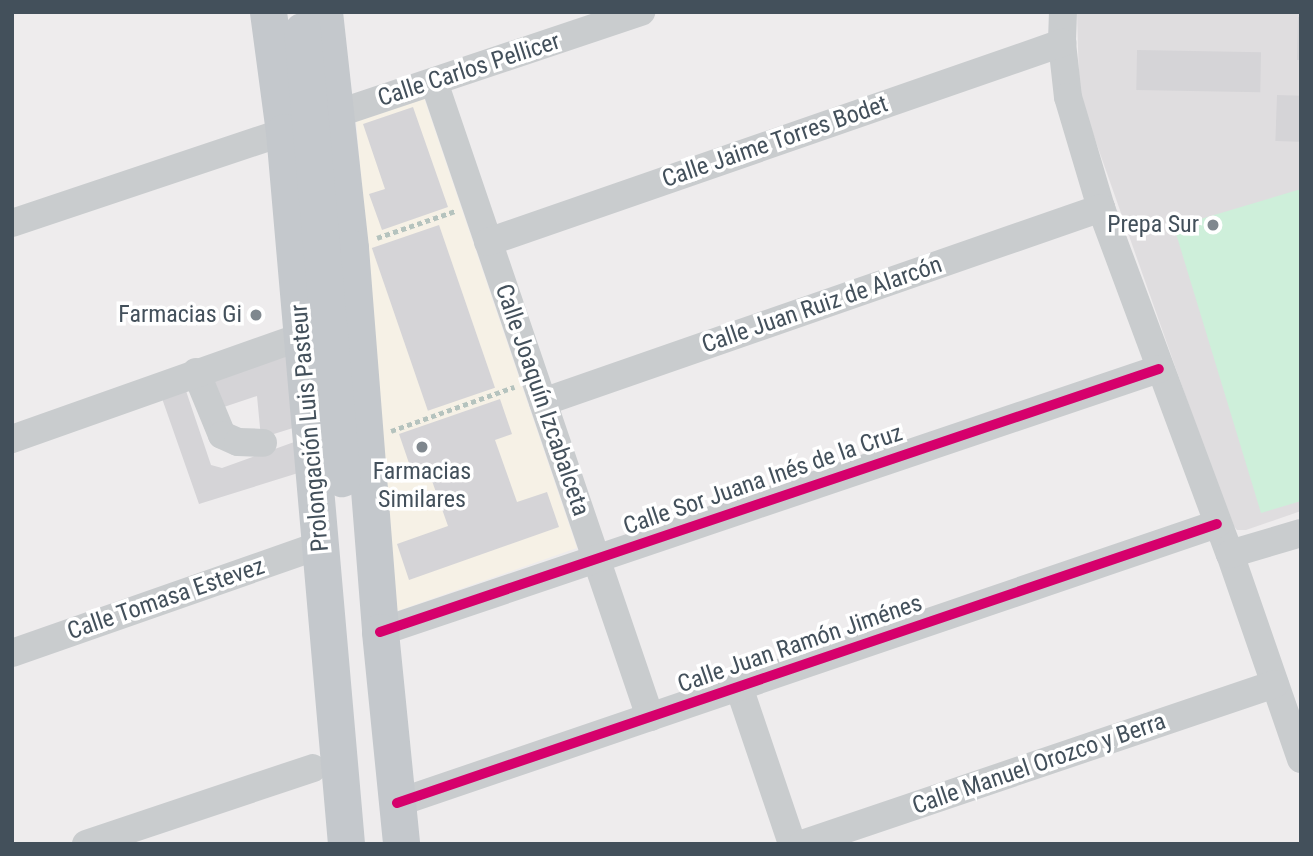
<!DOCTYPE html>
<html>
<head>
<meta charset="utf-8">
<style>
  body { margin:0 }
  #map { position:relative; width:1313px; height:856px; overflow:hidden; background:#eeeced; font-family:"Roboto Condensed",sans-serif }
  div>[style] { position:absolute }
  [style*='--x'] { left:calc(var(--x)*1px); top:calc(var(--y)*1px); width:calc(var(--w)*1px); rotate:calc(var(--a)*1deg) }
  .commercial>* { inset:0; background:#f6f1e6 }
  .education>* { inset:0; background:#dfdddf }
  .green>* { inset:0; background:#ceefda }
  .building>* { inset:0; background:#d5d4d7; transform-origin:0 0 }
  .path>* { height:4.5px; margin-top:-2.25px; transform-origin:0; background:repeating-linear-gradient(90deg,#b5c3be 0 5px,transparent 0 8.5px) }
  .minor>* { height:28px; margin:-14px; padding:0 14px; transform-origin:14px; border-radius:14px; background:#c9ccce }
  .major>* { height:37px; margin:-18.5px; padding:0 18.5px; transform-origin:18.5px; border-radius:18.5px; background:#c4c8cc }
  .cycleway>* { height:10px; margin:-5px; padding:0 5px; transform-origin:5px; border-radius:5px; background:#d6006c }
  .dots>* { width:19px; height:19px; translate:-50% -50%; box-sizing:border-box; border:4px solid #fff; border-radius:50% }
  span { translate:-50% -50%; white-space:nowrap; text-align:center; line-height:1.15; -webkit-text-stroke:7px #fff; paint-order:stroke }
  .street-label { font-size:24px; color:#43505b }
  .poi-label { font-size:24px; color:#43505b }
  .right { translate:-100% -50%; text-align:right }
  .frame { position:absolute; inset:0; border:14px solid #43505b; pointer-events:none }
</style>
</head>
<body>
<div id="map">
  <div class="commercial">
    <i style="clip-path:polygon(424px 98px,577px 548px,397px 611px,356px 119px)"></i>
  </div>
  <div class="education">
    <i style="clip-path:polygon(1077px 12px,1301px 12px,1301px 511px,1246px 530px,1237px 530px,1230px 522px,1085px 111px,1079px 82px)"></i>
  </div>
  <div class="green">
    <i style="clip-path:polygon(1301px 189px,1301px 501px,1261px 513px,1174px 227px)"></i>
  </div>
  <div class="building">
    <i style="clip-path:polygon(1298px 17px,1301px 17px,1301px 60px,1297px 60px)"></i>
    <i style="left:1137px;top:50px;width:124px;height:40px;rotate:1deg"></i>
    <i style="left:1277px;top:95px;width:24px;height:46px;rotate:2deg"></i>
    <i style="clip-path:polygon(413px 107px,448px 207px,382px 230px,369px 194px,385px 189px,363px 124px)"></i>
    <i style="left:439px;top:225px;width:172px;height:71px;rotate:71deg"></i>
    <i style="clip-path:polygon(301px 341px,309px 423px,261px 438px,257px 396px,218px 409px,205px 370px)"></i>
    <i style="clip-path:polygon(182px 379px,211px 465px,222px 468px,308px 437px,311px 469px,199px 504px,158px 387px)"></i>
    <i style="clip-path:polygon(500px 399px,512px 434px,495px 440px,517px 502px,547px 492px,559px 527px,409px 580px,397px 544px,448px 526px,426px 464px,411px 469px,399px 434px)"></i>
  </div>
  <div class="path">
    <i style="--x:377;--y:238;--w:83;--a:-19.1"></i>
    <i style="--x:391;--y:431;--w:131;--a:-19.7"></i>
  </div>
  <div class="minor">
    <i style="--x:1063;--y:12;--w:31;--a:92"></i>
    <i style="--x:1062;--y:43;--w:54;--a:83.7"></i>
    <i style="--x:1068;--y:97;--w:116;--a:73.4"></i>
    <i style="--x:1101;--y:208;--w:369;--a:69.6"></i>
    <i style="--x:1230;--y:554;--w:217;--a:70.9"></i>
    <i style="--x:434;--y:82;--w:671;--a:71.21"></i>
    <i style="--x:336;--y:114;--w:322;--a:-18.5"></i>
    <i style="--x:12;--y:223;--w:287;--a:-18.5"></i>
    <i style="--x:488;--y:242;--w:608;--a:-19.12"></i>
    <i style="--x:196;--y:372;--w:68;--a:67.6"></i>
    <i style="--x:222;--y:435;--w:17;--a:24"></i>
    <i style="--x:238;--y:442;--w:25;--a:2"></i>
    <i style="--x:543;--y:402;--w:591;--a:-19.17"></i>
    <i style="--x:12;--y:439;--w:309;--a:-19.5"></i>
    <i style="--x:1230;--y:554;--w:74;--a:-16.5"></i>
    <i style="--x:380;--y:632;--w:822;--a:-18.66"></i>
    <i style="--x:12;--y:653;--w:326;--a:-19.3"></i>
    <i style="--x:739;--y:687;--w:166;--a:71.3"></i>
    <i style="--x:397;--y:803;--w:866;--a:-18.79"></i>
    <i style="--x:86;--y:844;--w:239;--a:-18.5"></i>
    <i style="--x:802;--y:844;--w:499;--a:-18.7"></i>
  </div>
  <div class="major">
    <i style="--x:268;--y:12;--w:121;--a:82.4"></i>
    <i style="--x:284;--y:132;--w:715;--a:85.02"></i>
    <i style="--x:324;--y:12;--w:237;--a:83.7"></i>
    <i style="--x:350;--y:248;--w:385;--a:85.5"></i>
    <i style="--x:380;--y:632;--w:213;--a:84.3"></i>
    <i style="--x:302;--y:31;--w:449;--a:84.9"></i>
  </div>
  <div class="cycleway">
    <i style="--x:380;--y:632;--w:822;--a:-18.66"></i>
    <i style="--x:397;--y:803;--w:866;--a:-18.79"></i>
  </div>
  <div class="dots">
    <i style="left:1213px;top:225px;background:#7f878e"></i>
    <i style="left:256px;top:315px;background:#7f878e"></i>
    <i style="left:422px;top:447px;background:#7f878e"></i>
  </div>
  <div class="street-label">
    <span style="left:469px;top:70px;rotate:-18deg">Calle Carlos Pellicer</span>
    <span style="left:775px;top:142px;rotate:-19deg">Calle Jaime Torres Bodet</span>
    <span style="left:822px;top:305px;rotate:-19deg">Calle Juan Ruiz de Alarcón</span>
    <span style="left:542px;top:400px;rotate:71deg">Calle Joaquín Izcabalceta</span>
    <span style="left:310px;top:428px;rotate:-95deg">Prolongación Luis Pasteur</span>
    <span style="left:763px;top:480px;rotate:-19deg">Calle Sor Juana Inés de la Cruz</span>
    <span style="left:166px;top:599px;rotate:-19deg">Calle Tomasa Estevez</span>
    <span style="left:800px;top:644px;rotate:-19deg">Calle Juan Ramón Jiménes</span>
    <span style="left:1039px;top:764px;rotate:-19deg">Calle Manuel Orozco y Berra</span>
  </div>
  <div class="poi-label">
    <span class="right" style="left:1199px;top:225px">Prepa Sur</span>
    <span class="right" style="left:242px;top:315px">Farmacias Gi</span>
    <span style="left:422px;top:486px">Farmacias<br>Similares</span>
  </div>
  <div class="frame"></div>
</div>
</body>
</html>
